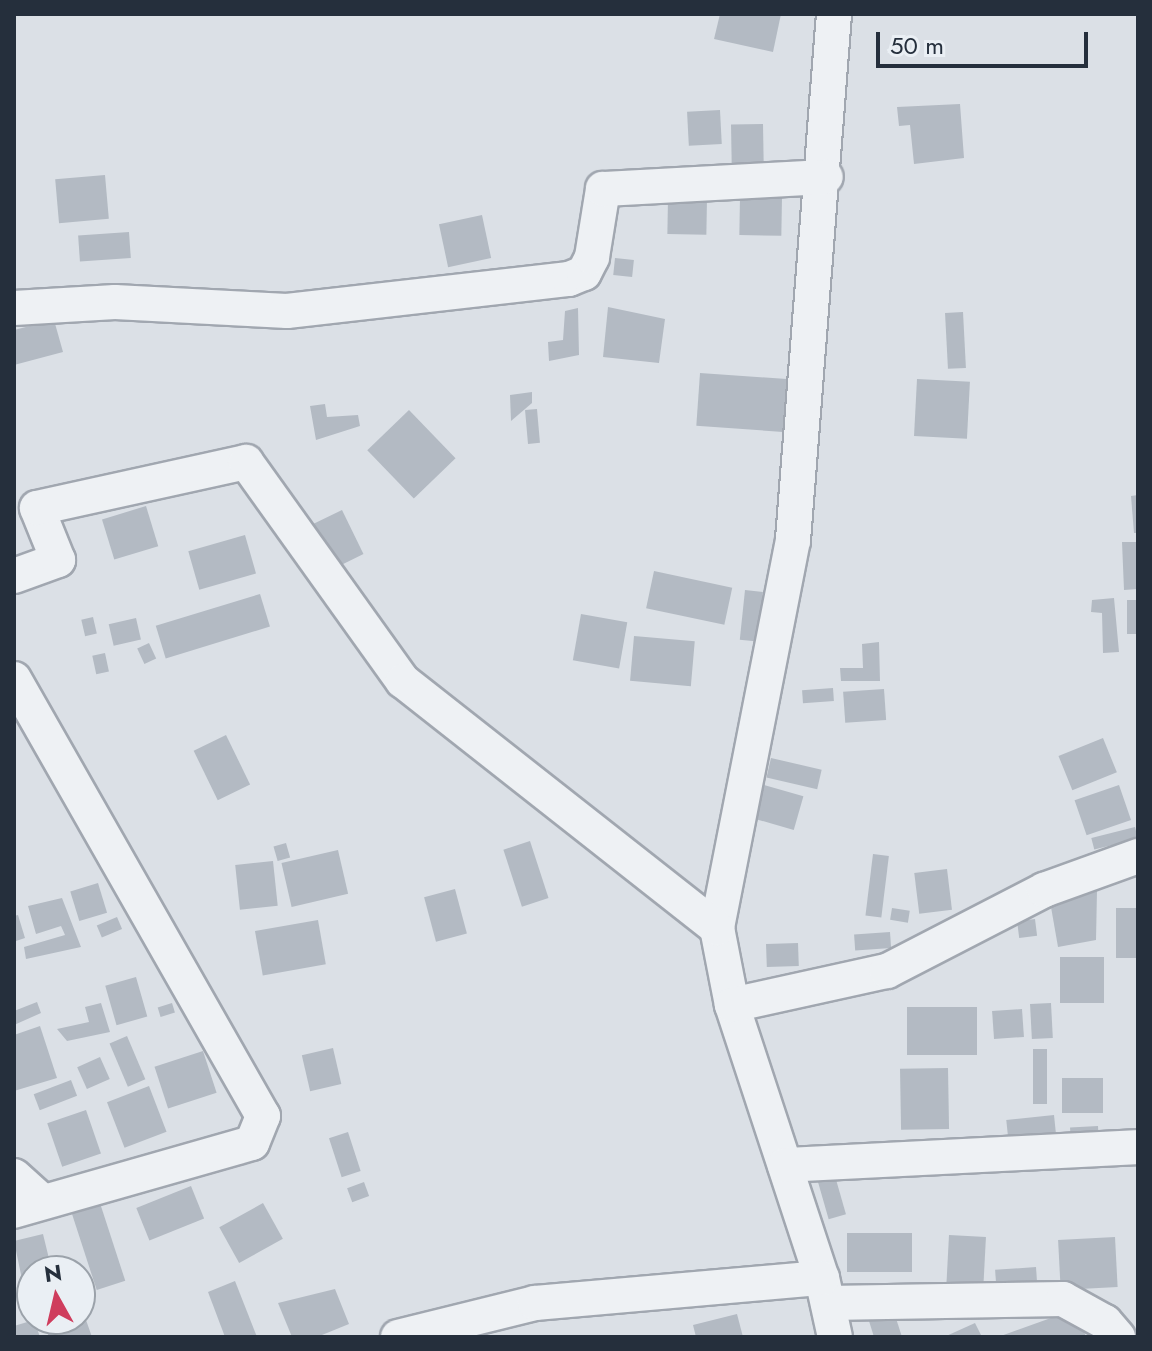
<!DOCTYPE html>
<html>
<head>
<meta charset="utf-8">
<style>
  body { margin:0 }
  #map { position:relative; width:1152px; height:1351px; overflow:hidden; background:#dbe0e6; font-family:Jost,sans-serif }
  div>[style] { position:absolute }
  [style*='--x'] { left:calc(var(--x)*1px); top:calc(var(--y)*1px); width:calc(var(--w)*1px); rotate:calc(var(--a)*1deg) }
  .building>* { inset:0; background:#b3bac3; transform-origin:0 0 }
  .roads { filter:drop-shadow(2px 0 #a1a7b0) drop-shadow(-2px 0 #a1a7b0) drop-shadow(0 2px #a1a7b0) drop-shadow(0 -2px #a1a7b0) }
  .minor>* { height:34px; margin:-17px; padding:0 17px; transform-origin:17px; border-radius:17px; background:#eef1f4 }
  span { translate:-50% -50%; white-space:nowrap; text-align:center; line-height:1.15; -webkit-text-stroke:6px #eaeff4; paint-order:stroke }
  .frame { position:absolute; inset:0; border:16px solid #252f3c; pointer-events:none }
  .north { position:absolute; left:16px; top:1255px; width:80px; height:80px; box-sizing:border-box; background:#eaeff4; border:2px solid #9ba2aa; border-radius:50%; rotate:352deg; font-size:22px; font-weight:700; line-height:32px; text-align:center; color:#252f3c }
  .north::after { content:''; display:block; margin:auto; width:28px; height:36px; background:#cf3d5d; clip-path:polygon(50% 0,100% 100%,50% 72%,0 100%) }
  .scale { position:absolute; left:876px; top:32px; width:212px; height:36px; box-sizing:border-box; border:4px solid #252f3c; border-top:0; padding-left:10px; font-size:24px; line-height:28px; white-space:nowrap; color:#252f3c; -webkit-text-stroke:6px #eaeff4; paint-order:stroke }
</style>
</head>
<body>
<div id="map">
  <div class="building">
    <i style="clip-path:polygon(720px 14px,781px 14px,773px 52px,714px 39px)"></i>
    <i style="clip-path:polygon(960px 104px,964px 158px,914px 164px,910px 125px,899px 126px,897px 107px)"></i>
    <i style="left:720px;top:110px;width:34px;height:33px;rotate:87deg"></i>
    <i style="left:763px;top:124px;width:46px;height:32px;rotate:89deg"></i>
    <i style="left:105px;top:175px;width:44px;height:50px;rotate:85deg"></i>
    <i style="left:740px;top:197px;width:42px;height:38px;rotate:1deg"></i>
    <i style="left:668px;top:198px;width:39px;height:36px;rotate:1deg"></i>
    <i style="left:482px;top:215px;width:44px;height:44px;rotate:78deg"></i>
    <i style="left:129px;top:232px;width:26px;height:51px;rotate:86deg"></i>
    <i style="left:615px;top:258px;width:19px;height:17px;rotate:6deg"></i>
    <i style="clip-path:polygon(608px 307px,665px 319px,659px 363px,603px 357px)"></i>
    <i style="clip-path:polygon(578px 308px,579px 355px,549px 361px,548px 342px,563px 340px,565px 311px)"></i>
    <i style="left:963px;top:312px;width:56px;height:18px;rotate:87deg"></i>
    <i style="clip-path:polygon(54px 320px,63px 352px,14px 365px,14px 330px)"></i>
    <i style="left:700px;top:373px;width:87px;height:53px;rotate:4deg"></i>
    <i style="left:917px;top:379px;width:53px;height:57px;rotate:3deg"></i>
    <i style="clip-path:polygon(532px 392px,532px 403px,511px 421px,510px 395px)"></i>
    <i style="clip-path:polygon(325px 404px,327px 417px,358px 415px,360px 426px,316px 440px,310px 406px)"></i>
    <i style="left:537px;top:409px;width:34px;height:12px;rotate:85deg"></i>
    <i style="left:409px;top:410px;width:67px;height:58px;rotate:46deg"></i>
    <i style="clip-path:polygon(1138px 495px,1138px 533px,1134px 533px,1131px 496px)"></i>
    <i style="left:146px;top:506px;width:42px;height:46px;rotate:73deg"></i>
    <i style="left:342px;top:510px;width:49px;height:35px;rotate:64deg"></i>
    <i style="left:245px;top:535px;width:40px;height:59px;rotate:74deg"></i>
    <i style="clip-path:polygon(1122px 542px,1138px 542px,1138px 589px,1124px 590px)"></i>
    <i style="left:654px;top:571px;width:80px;height:38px;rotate:12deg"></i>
    <i style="left:745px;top:590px;width:18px;height:50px;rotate:6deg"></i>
    <i style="left:260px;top:594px;width:34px;height:109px;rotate:73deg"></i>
    <i style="clip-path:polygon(1114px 598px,1119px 652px,1103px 653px,1102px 613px,1091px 612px,1092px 600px)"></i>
    <i style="left:1138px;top:600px;width:34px;height:11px;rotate:90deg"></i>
    <i style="left:581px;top:614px;width:47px;height:47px;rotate:10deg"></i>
    <i style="left:93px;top:617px;width:17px;height:12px;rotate:77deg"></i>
    <i style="left:136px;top:618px;width:22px;height:28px;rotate:77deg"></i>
    <i style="left:634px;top:636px;width:61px;height:45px;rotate:5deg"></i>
    <i style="clip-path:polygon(879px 642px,880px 681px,841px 681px,840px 668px,863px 668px,862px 644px)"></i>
    <i style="left:149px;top:643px;width:17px;height:13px;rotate:65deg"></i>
    <i style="left:105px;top:653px;width:19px;height:13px;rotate:78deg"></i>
    <i style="left:833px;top:688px;width:13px;height:31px;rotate:86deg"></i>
    <i style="left:884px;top:689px;width:31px;height:41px;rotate:86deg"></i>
    <i style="left:226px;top:735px;width:55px;height:36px;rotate:64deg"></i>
    <i style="left:1103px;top:738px;width:37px;height:48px;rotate:68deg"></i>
    <i style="left:771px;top:758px;width:52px;height:20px;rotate:13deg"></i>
    <i style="left:764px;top:785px;width:41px;height:35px;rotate:16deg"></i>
    <i style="left:1119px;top:785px;width:37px;height:47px;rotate:71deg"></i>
    <i style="left:1135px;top:827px;width:12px;height:45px;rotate:76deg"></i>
    <i style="left:530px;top:841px;width:60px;height:28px;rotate:72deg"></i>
    <i style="left:286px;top:843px;width:15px;height:13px;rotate:74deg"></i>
    <i style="left:338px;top:850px;width:45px;height:58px;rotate:77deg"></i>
    <i style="left:873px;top:854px;width:16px;height:62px;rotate:7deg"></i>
    <i style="left:273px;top:861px;width:45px;height:38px;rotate:84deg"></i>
    <i style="left:947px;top:869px;width:41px;height:33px;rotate:83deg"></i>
    <i style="left:98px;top:883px;width:31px;height:29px;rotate:73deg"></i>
    <i style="left:455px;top:889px;width:46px;height:32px;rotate:75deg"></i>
    <i style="clip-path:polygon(1097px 891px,1096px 940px,1058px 947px,1051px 907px)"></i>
    <i style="clip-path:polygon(62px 898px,81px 947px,26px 959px,24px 947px,65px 935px,61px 926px,36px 934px,28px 906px)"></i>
    <i style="left:892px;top:908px;width:18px;height:12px;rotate:9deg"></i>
    <i style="left:1116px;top:908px;width:22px;height:50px"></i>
    <i style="clip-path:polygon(18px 915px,25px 938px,16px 941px,14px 916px)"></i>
    <i style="left:117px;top:917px;width:13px;height:22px;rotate:67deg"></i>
    <i style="left:1035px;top:919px;width:17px;height:18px;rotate:83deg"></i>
    <i style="left:318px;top:920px;width:45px;height:64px;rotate:80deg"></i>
    <i style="left:890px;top:932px;width:16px;height:36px;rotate:86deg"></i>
    <i style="left:798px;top:943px;width:23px;height:32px;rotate:88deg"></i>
    <i style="left:1060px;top:957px;width:44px;height:46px"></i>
    <i style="left:136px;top:977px;width:41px;height:32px;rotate:74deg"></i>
    <i style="clip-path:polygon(37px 1002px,41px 1013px,14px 1025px,14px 1011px)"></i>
    <i style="clip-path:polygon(101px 1003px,110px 1032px,67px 1041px,57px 1029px,89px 1022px,85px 1007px)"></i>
    <i style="left:172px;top:1003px;width:10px;height:15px;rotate:73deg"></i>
    <i style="left:1051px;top:1003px;width:35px;height:21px;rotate:87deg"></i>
    <i style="left:977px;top:1007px;width:48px;height:70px;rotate:90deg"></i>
    <i style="left:1022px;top:1009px;width:28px;height:30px;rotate:86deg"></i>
    <i style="clip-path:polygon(40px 1026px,57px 1078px,14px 1091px,14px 1035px)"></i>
    <i style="left:127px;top:1036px;width:47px;height:19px;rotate:67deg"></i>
    <i style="left:333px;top:1048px;width:37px;height:32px;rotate:77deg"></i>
    <i style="left:1033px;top:1049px;width:14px;height:55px"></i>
    <i style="left:203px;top:1051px;width:44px;height:51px;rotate:72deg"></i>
    <i style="left:100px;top:1057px;width:24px;height:25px;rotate:66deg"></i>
    <i style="left:948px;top:1068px;width:61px;height:48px;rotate:89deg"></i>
    <i style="left:1062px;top:1078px;width:41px;height:35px"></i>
    <i style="left:71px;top:1080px;width:17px;height:40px;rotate:69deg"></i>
    <i style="left:149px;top:1086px;width:49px;height:45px;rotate:69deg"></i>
    <i style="left:86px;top:1110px;width:46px;height:41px;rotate:71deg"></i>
    <i style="left:1054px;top:1115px;width:19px;height:48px;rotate:84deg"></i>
    <i style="left:1098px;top:1126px;width:17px;height:28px;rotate:87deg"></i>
    <i style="left:348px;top:1132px;width:41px;height:20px;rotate:72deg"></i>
    <i style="left:833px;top:1169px;width:47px;height:18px;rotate:74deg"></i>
    <i style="left:364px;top:1182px;width:15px;height:18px;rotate:70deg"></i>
    <i style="left:191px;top:1186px;width:35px;height:59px;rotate:68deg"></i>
    <i style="left:99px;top:1200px;width:85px;height:30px;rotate:72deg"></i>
    <i style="left:263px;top:1203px;width:41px;height:50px;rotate:61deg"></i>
    <i style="left:847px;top:1233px;width:65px;height:39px"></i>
    <i style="clip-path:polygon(43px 1234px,52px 1271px,32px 1271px,28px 1308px,14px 1241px)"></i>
    <i style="left:949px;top:1235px;width:37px;height:48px;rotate:3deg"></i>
    <i style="left:1115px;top:1237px;width:50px;height:57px;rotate:87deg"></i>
    <i style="left:1036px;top:1267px;width:16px;height:41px;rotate:86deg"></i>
    <i style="clip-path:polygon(80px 1269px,90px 1295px,80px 1298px)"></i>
    <i style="clip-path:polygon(235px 1281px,257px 1337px,225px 1337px,208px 1292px)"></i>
    <i style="clip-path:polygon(335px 1289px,349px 1324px,317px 1337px,292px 1337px,278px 1303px)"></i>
    <i style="clip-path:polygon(80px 1303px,92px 1337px,49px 1337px,42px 1320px,80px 1319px)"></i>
    <i style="clip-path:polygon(1076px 1309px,1086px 1337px,998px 1337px)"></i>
    <i style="clip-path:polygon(894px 1312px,902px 1337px,874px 1337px,869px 1321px)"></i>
    <i style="clip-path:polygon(737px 1314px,743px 1337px,696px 1337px,693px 1325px)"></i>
    <i style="clip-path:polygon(34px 1320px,40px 1337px,14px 1337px,14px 1326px)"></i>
    <i style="clip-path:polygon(975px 1323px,982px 1337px,944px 1337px)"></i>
  </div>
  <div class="roads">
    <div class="minor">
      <i style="--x:834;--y:14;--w:528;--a:94.46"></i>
      <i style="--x:793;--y:540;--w:395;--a:101.1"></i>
      <i style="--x:717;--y:928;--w:78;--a:79"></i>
      <i style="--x:732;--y:1005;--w:287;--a:71.8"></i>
      <i style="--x:822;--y:1278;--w:60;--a:77.6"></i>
      <i style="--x:14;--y:308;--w:101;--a:-3.4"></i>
      <i style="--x:115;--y:302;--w:172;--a:3"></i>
      <i style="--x:287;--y:311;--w:284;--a:-6.5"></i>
      <i style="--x:569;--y:279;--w:16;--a:-22"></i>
      <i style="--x:584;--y:273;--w:18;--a:-63"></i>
      <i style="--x:592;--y:257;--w:69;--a:-80.8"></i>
      <i style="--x:603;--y:189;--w:223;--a:-3.1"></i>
      <i style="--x:14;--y:576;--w:47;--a:-20"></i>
      <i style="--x:58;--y:560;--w:56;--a:-112"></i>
      <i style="--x:37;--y:508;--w:214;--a:-12.4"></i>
      <i style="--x:246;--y:462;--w:269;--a:54.4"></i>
      <i style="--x:403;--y:681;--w:400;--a:38.2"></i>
      <i style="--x:14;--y:679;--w:503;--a:60.33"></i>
      <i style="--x:263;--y:1116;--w:29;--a:112"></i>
      <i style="--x:252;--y:1143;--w:248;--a:164.1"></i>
      <i style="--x:732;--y:1005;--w:159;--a:-12.4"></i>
      <i style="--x:887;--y:971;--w:177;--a:-27.3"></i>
      <i style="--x:1044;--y:890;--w:100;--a:-19.9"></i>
      <i style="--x:785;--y:1165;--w:353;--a:-2.9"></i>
      <i style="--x:14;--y:1176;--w:38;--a:42"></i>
      <i style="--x:828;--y:1303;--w:235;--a:-1"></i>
      <i style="--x:1063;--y:1299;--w:48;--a:28.7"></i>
      <i style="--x:1105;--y:1322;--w:20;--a:49"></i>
      <i style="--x:398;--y:1337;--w:141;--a:-13.9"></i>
      <i style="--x:535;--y:1303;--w:288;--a:-5"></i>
    </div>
  </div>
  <div class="frame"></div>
  <div class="north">N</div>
  <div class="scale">50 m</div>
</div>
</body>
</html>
